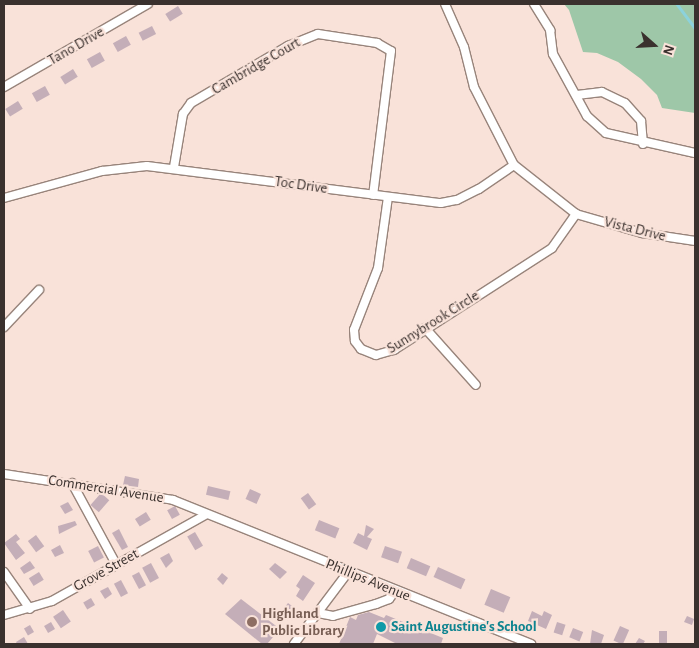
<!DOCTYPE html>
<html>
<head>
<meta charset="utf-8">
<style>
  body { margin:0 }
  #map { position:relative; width:699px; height:648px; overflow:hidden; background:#f9e2d9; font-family:"Alegreya Sans",sans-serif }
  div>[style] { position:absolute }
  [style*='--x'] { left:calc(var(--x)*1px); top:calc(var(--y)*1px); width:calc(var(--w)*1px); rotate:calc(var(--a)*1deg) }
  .green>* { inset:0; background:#9ec7a8 }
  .stream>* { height:2.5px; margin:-1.25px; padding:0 1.25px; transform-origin:1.25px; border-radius:1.25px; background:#8cd2dc }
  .building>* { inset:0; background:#c4aeb8; transform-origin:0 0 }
  .roads { filter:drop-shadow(1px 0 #98847b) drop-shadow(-1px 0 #98847b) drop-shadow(0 1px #98847b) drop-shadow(0 -1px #98847b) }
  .minor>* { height:8px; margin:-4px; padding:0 4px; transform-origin:4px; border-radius:4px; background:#fff }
  .dots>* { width:14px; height:14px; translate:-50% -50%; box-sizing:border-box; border:2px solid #f9e2d9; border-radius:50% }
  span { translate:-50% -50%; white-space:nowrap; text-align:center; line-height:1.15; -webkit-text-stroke:4.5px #f9e2d9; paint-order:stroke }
  .street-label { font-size:15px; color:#3a312e }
  .education-label { font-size:15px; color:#785e54; font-weight:700 }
  .left { translate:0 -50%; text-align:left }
  .culture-label { font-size:15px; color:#0d838f; font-weight:700 }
  .frame { position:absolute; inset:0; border:5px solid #3a312e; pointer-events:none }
  .north { position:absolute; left:629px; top:20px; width:50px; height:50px; -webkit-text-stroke:4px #f9e2d9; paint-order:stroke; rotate:109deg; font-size:14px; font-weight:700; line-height:20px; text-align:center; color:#3a312e }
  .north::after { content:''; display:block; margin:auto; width:18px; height:22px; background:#3a312e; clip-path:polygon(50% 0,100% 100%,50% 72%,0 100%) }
</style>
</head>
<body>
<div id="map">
  <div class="green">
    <i style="clip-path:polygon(564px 4px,695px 4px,695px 113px,662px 108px,657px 95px,641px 79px,618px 62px,597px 53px,583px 52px,569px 10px)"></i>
  </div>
  <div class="stream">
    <i style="--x:677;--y:4;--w:30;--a:53"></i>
  </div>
  <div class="building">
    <i style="left:178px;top:6px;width:9px;height:15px;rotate:58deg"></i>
    <i style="left:152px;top:26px;width:9px;height:15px;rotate:63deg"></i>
    <i style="left:126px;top:36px;width:10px;height:15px;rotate:61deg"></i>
    <i style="left:100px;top:52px;width:10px;height:15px;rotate:61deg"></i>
    <i style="left:73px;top:69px;width:9px;height:15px;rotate:58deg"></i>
    <i style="left:45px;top:86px;width:10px;height:15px;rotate:61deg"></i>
    <i style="left:18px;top:101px;width:9px;height:15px;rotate:58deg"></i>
    <i style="clip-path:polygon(125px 476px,139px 479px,138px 487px,123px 485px)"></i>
    <i style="left:208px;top:486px;width:23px;height:9px;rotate:13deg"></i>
    <i style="left:250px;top:489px;width:12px;height:11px;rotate:24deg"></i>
    <i style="left:101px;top:493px;width:11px;height:16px;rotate:41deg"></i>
    <i style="left:308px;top:493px;width:14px;height:9px;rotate:54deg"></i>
    <i style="clip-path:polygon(68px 502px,73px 510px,65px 514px,60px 506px)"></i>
    <i style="left:175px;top:506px;width:10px;height:9px;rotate:61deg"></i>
    <i style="left:146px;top:512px;width:9px;height:13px;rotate:58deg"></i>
    <i style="left:319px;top:520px;width:22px;height:11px;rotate:22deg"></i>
    <i style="clip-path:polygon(75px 521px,77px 525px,59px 534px,58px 526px)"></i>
    <i style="clip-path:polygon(366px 525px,374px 529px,367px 537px,372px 539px,367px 550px,353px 543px,358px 533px,364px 536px)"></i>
    <i style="clip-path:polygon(119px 529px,128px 547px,122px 550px,112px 533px)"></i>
    <i style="left:195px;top:532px;width:16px;height:9px;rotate:60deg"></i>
    <i style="clip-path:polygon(16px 534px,20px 539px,16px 542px,25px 553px,16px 560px,4px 543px)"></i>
    <i style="left:36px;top:535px;width:14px;height:10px;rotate:54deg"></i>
    <i style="clip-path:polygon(60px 545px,64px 553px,55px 557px,51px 550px)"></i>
    <i style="left:98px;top:546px;width:13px;height:11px;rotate:63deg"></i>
    <i style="left:385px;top:546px;width:18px;height:12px;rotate:19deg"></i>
    <i style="clip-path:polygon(169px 553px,173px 561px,166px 568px,160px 558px)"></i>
    <i style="left:411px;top:558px;width:21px;height:11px;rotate:23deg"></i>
    <i style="clip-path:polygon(30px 561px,35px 568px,24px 574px,20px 568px)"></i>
    <i style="left:151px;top:563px;width:17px;height:10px;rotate:62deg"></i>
    <i style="clip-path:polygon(275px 563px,287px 572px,280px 579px,269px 569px)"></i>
    <i style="left:438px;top:567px;width:30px;height:11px;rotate:24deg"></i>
    <i style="left:39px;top:572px;width:9px;height:12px;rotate:58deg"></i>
    <i style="left:139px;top:572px;width:15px;height:8px;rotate:62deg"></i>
    <i style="clip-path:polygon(222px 573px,228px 578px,223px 585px,217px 579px)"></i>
    <i style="clip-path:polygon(303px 575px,315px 583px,303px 601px,296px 596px,300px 589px,296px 586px)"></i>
    <i style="left:121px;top:580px;width:15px;height:8px;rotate:62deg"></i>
    <i style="clip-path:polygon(108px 587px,112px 594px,105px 599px,100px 591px)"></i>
    <i style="left:491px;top:589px;width:21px;height:17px;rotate:23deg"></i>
    <i style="left:91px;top:598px;width:8px;height:9px;rotate:60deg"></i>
    <i style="clip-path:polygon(241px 599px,280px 629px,267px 644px,262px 644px,225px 614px)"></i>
    <i style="left:288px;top:603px;width:10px;height:14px;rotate:37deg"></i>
    <i style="left:63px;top:610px;width:14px;height:12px;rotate:56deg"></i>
    <i style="clip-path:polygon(532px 611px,542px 616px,544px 611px,552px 615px,546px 629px,528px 621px)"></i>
    <i style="clip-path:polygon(369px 612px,384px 618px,386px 615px,443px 638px,441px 644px,397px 644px,377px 634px,373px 644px,339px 644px,350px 617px,356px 620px,358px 615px)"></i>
    <i style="clip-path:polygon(687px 616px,694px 619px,692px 625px,684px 622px)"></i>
    <i style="left:51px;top:622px;width:8px;height:8px;rotate:60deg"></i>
    <i style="left:557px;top:622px;width:9px;height:11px;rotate:18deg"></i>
    <i style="left:30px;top:625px;width:8px;height:7px;rotate:60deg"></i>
    <i style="left:620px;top:626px;width:10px;height:16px;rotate:24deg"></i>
    <i style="left:573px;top:628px;width:11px;height:10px;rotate:22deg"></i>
    <i style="clip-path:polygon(592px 630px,604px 635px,601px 644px,590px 644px)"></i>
    <i style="left:659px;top:631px;width:8px;height:12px"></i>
    <i style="clip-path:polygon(24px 637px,28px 644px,17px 644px,16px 642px)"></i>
    <i style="clip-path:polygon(639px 638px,645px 641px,643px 644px,635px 644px)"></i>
  </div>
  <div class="roads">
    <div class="minor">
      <i style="--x:445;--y:4;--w:47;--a:66.2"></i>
      <i style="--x:464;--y:47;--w:41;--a:76"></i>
      <i style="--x:474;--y:87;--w:88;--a:62.9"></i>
      <i style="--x:534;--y:4;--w:31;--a:58"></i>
      <i style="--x:550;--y:30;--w:24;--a:83"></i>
      <i style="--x:553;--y:54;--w:71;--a:61.3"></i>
      <i style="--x:587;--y:116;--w:25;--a:42"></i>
      <i style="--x:606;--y:133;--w:91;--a:12.7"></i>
      <i style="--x:4;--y:87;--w:166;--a:-30"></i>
      <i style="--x:577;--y:95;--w:25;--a:-7"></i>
      <i style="--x:602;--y:92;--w:25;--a:26"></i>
      <i style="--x:625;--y:103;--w:24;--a:48"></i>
      <i style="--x:641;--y:121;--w:23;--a:85"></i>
      <i style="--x:174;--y:167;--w:54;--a:-80.4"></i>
      <i style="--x:183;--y:114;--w:14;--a:-54"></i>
      <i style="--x:191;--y:103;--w:113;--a:-30.4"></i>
      <i style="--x:288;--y:46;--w:32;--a:-22"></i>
      <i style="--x:318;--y:34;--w:60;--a:8.7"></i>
      <i style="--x:377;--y:43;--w:16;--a:30"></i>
      <i style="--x:391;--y:51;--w:145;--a:97.1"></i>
      <i style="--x:388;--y:197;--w:72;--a:98"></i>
      <i style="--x:378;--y:268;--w:66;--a:111.2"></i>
      <i style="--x:354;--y:330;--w:11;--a:85"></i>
      <i style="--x:355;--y:341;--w:10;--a:53"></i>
      <i style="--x:361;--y:349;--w:16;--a:22"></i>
      <i style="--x:376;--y:355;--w:19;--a:-16"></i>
      <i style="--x:394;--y:350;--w:188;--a:-32.8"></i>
      <i style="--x:552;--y:248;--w:42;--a:-54.8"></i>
      <i style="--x:4;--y:198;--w:102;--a:-15.4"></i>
      <i style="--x:102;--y:171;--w:45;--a:-6.3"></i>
      <i style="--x:147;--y:166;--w:296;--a:7.2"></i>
      <i style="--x:441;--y:203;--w:16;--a:-11"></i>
      <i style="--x:457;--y:200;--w:25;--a:-27"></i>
      <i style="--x:479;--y:189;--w:42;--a:-34.4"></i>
      <i style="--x:514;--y:165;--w:79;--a:38.3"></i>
      <i style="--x:576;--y:214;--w:69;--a:16.1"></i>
      <i style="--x:642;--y:233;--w:54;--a:8.6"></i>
      <i style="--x:4;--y:327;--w:51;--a:-46.6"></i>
      <i style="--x:425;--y:328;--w:76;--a:48.2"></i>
      <i style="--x:4;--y:474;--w:171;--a:8.7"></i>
      <i style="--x:173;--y:500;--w:386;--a:21.9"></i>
      <i style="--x:72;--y:483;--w:92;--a:61.5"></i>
      <i style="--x:4;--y:572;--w:45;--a:54.9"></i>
      <i style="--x:318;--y:613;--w:15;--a:11"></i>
      <i style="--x:333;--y:616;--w:45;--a:-15.6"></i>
      <i style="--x:376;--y:604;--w:14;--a:-21"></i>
      <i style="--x:389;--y:599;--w:10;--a:-53"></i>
      <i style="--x:4;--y:615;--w:50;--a:-16.3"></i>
      <i style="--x:52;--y:601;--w:176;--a:-29.3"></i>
      <i style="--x:294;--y:644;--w:90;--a:-53.1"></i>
    </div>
  </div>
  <div class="dots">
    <i style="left:252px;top:622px;background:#8d6e63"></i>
    <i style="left:381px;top:627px;background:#0f9aa8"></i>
  </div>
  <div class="street-label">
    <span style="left:76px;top:46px;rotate:-30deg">Tano Drive</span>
    <span style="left:256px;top:66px;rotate:-30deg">Cambridge Court</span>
    <span style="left:301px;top:185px;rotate:8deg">Toc Drive</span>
    <span style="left:635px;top:229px;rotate:14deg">Vista Drive</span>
    <span style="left:433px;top:322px;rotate:-32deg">Sunnybrook Circle</span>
    <span style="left:106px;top:489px;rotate:9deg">Commercial Avenue</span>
    <span style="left:106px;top:570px;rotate:-29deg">Grove Street</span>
    <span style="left:368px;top:580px;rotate:22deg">Phillips Avenue</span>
  </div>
  <div class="education-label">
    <span class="left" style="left:262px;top:622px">Highland<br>Public Library</span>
  </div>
  <div class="culture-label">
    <span class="left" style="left:391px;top:627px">Saint Augustine's School</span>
  </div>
  <div class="frame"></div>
  <div class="north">N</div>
</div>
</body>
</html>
